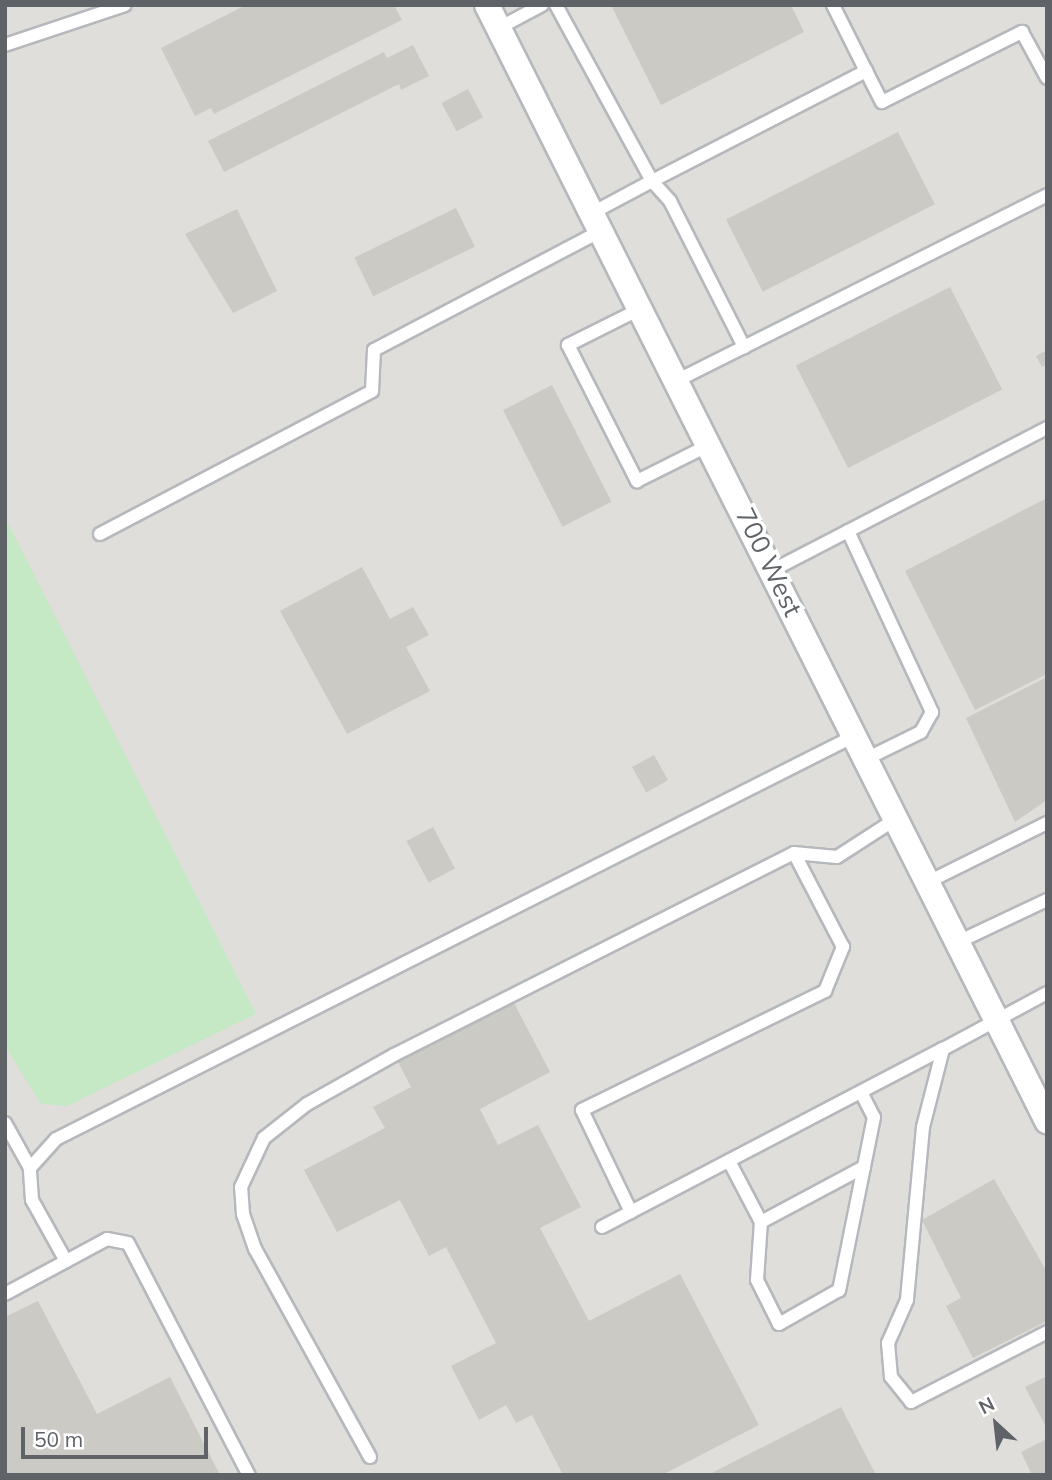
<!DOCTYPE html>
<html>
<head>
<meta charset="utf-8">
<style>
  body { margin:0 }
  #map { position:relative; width:1052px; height:1480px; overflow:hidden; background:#f1efe8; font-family:Mulish,sans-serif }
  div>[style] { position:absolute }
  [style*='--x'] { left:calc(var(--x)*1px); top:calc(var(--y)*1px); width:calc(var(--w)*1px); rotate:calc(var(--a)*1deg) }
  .industrial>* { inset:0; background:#e0deda; transform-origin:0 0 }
  .green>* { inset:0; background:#c5e8c5 }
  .building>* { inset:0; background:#cccac5; transform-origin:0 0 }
  .roads { filter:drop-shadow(2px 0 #b5b8bc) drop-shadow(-2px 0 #b5b8bc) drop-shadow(0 2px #b5b8bc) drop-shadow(0 -2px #b5b8bc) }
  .lane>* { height:12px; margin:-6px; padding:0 6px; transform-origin:6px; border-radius:6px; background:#fff }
  .street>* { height:24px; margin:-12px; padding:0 12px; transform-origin:12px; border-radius:12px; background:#fff }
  span { translate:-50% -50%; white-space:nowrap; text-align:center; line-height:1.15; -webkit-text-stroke:7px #fff; paint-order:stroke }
  .street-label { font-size:26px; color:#5f6368 }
  .frame { position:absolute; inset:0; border:7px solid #5f6368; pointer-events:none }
  .north { position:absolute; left:961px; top:1389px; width:70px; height:70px; -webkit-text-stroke:5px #fff; paint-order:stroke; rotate:333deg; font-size:19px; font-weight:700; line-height:28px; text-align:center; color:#5f6368 }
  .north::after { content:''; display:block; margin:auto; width:24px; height:32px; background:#5f6368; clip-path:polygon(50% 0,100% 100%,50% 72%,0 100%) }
  .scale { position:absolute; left:21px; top:1427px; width:187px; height:32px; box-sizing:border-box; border:4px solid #5f6368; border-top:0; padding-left:9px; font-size:21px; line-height:24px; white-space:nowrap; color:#5f6368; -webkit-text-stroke:5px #fff; paint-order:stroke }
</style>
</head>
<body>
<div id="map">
  <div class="industrial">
    <i style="left:5px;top:5px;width:1042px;height:1470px"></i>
  </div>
  <div class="green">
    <i style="clip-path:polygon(5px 517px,256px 1014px,67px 1106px,41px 1104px,5px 1046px)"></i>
  </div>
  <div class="building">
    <i style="clip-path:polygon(246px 5px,394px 5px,402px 20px,214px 114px,211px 108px,195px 116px,161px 48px)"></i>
    <i style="clip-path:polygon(611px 5px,791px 5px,804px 32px,661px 105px)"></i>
    <i style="clip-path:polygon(413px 45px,429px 76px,401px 90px,399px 84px,224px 172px,208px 141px,384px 52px,387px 58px)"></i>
    <i style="left:468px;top:89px;width:32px;height:30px;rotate:62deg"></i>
    <i style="left:898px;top:132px;width:81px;height:193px;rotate:63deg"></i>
    <i style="left:456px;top:208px;width:43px;height:113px;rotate:64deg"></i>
    <i style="clip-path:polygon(237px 209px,277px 291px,233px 313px,185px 234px)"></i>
    <i style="left:950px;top:287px;width:115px;height:173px;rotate:63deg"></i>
    <i style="clip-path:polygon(1047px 350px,1047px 364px,1042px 367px,1036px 356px)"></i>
    <i style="left:552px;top:385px;width:131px;height:55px;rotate:63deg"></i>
    <i style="clip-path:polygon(1047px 498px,1047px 674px,975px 710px,905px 571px)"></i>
    <i style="clip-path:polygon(362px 567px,390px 619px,413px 607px,429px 635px,406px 647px,430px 691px,347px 734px,280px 611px)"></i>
    <i style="clip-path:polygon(1047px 677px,1047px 800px,1015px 822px,966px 718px)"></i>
    <i style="left:654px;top:755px;width:29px;height:25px;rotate:61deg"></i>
    <i style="left:433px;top:827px;width:47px;height:30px;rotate:62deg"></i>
    <i style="clip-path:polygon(513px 1001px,550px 1072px,480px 1109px,498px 1145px,538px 1125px,581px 1207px,540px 1228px,589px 1321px,680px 1274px,759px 1425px,662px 1475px,563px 1475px,532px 1415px,516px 1423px,506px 1405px,479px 1420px,451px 1366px,496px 1343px,446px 1247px,429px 1256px,400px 1200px,337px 1232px,304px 1170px,385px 1128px,373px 1107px,411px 1087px,398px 1062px)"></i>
    <i style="clip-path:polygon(994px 1179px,1047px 1272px,1047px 1321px,973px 1358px,946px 1306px,961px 1298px,922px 1220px)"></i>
    <i style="clip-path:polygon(38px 1301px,97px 1414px,170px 1377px,220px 1475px,5px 1475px,5px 1317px)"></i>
    <i style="clip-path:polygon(1047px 1376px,1047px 1429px,1025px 1387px)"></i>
    <i style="clip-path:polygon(841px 1407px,876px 1475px,708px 1475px)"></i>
    <i style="clip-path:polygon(1047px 1439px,1047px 1475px,1032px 1475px,1021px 1452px)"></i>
  </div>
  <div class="roads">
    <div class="lane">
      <i style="--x:556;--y:5;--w:200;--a:61.4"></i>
      <i style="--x:652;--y:181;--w:241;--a:-27.2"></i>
      <i style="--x:866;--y:71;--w:74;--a:-116.6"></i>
      <i style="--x:497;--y:29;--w:51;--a:-28.1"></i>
      <i style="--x:5;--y:45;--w:126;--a:-18.4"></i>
      <i style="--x:866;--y:71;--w:35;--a:63"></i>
      <i style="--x:882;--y:102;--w:157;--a:-26.6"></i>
      <i style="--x:1022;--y:32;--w:52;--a:61.5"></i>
      <i style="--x:594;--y:212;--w:66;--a:-28.1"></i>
      <i style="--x:652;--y:181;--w:27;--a:48"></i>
      <i style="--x:670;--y:201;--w:164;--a:63.1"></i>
      <i style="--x:642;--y:308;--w:83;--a:153.4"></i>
      <i style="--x:568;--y:345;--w:153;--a:63.1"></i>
      <i style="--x:637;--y:481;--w:83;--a:-26.6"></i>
      <i style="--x:678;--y:380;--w:413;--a:-26.6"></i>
      <i style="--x:848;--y:531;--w:200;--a:65.1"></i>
      <i style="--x:932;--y:712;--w:23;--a:119"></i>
      <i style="--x:921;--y:732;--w:61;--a:153.9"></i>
      <i style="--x:100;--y:534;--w:307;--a:-27.7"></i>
      <i style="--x:372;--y:391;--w:41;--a:-87.2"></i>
      <i style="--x:374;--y:350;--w:259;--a:-27.7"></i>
      <i style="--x:773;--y:570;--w:309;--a:-27.4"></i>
      <i style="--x:928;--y:882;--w:133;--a:-26.4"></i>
      <i style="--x:958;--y:942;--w:98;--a:-25.3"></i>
      <i style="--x:1047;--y:993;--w:118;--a:151.7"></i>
      <i style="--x:943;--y:1049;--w:81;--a:104.4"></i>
      <i style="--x:923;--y:1127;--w:174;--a:95.3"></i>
      <i style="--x:907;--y:1300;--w:47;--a:113.8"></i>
      <i style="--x:888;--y:1343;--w:34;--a:85"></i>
      <i style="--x:891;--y:1377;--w:32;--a:51"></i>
      <i style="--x:911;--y:1402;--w:153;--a:-27.2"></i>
      <i style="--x:861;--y:1092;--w:28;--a:63"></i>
      <i style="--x:874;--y:1117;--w:177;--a:101.4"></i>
      <i style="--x:839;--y:1290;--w:69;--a:150.5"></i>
      <i style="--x:779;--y:1324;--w:49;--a:-116.6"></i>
      <i style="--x:757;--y:1280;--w:58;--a:-86.1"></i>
      <i style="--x:761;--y:1222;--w:117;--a:-28.1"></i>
      <i style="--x:5;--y:1123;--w:51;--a:60.9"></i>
      <i style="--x:729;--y:1161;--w:69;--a:62.3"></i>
      <i style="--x:631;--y:1212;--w:113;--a:-115.7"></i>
      <i style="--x:582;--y:1110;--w:271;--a:-26.1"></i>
      <i style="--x:825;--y:991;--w:48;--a:-67.8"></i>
      <i style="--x:843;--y:947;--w:106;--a:-117.5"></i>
      <i style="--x:602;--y:1227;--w:385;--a:-27.6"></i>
      <i style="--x:66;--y:1261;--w:70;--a:-119.1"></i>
      <i style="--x:32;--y:1200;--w:32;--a:-94"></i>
      <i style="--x:30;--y:1168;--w:39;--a:-48"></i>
      <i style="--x:56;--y:1139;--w:894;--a:-26.79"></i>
      <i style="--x:5;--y:1294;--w:116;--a:-28.3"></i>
      <i style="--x:107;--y:1239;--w:21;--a:11"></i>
      <i style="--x:128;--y:1243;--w:262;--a:62.5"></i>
      <i style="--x:370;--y:1457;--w:238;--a:-118.9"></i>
      <i style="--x:255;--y:1249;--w:37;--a:-109"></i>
      <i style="--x:243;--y:1214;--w:27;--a:-94"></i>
      <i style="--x:241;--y:1187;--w:54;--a:-64.9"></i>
      <i style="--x:264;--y:1138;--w:55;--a:-38.3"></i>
      <i style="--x:307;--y:1104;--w:100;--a:-29.4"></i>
      <i style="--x:394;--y:1055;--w:448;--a:-26.8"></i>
      <i style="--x:794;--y:853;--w:43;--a:5.3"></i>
      <i style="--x:837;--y:857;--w:70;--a:-32.8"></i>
    </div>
    <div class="street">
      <i style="--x:487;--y:5;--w:1249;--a:63.35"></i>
    </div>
  </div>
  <div class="street-label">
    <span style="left:769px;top:562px;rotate:64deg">700 West</span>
  </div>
  <div class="frame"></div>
  <div class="north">N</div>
  <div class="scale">50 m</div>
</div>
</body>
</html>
